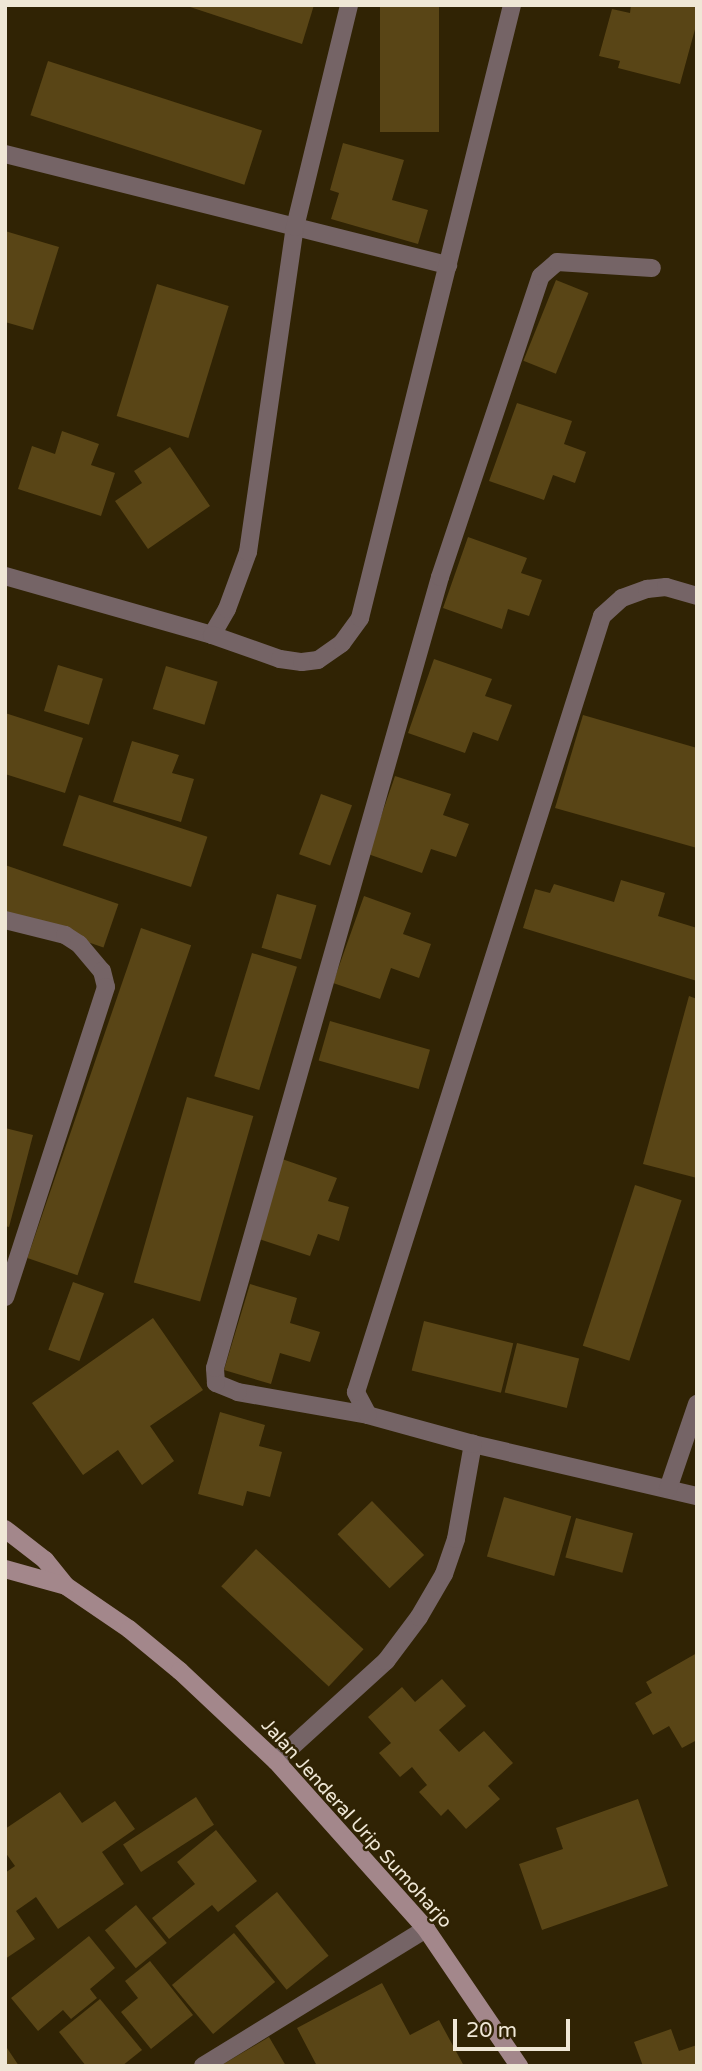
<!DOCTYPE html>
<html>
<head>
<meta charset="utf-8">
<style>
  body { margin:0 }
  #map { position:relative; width:702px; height:2071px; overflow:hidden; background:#302304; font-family:"Varela Round",sans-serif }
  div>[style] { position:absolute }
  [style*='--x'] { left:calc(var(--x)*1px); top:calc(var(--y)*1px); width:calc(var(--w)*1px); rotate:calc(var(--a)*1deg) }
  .building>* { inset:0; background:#594516; transform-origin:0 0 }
  .lane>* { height:18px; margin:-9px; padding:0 9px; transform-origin:9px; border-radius:9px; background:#756466 }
  .street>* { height:18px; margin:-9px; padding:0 9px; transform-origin:9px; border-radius:9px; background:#756466 }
  .secondary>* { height:18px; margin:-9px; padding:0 9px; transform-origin:9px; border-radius:9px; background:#a3878b }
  span { translate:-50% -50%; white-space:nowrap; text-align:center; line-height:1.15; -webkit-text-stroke:5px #302304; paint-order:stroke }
  .street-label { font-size:19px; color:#efe7d6 }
  .frame { position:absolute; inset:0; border:7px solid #efe7d6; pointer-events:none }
  .scale { position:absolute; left:453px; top:2019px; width:117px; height:32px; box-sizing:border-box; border:4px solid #efe7d6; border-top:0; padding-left:9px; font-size:21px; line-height:24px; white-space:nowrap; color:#efe7d6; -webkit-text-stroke:5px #302304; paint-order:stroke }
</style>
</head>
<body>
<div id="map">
  <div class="building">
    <i style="clip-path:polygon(184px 5px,314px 5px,302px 44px)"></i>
    <i style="left:380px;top:5px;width:59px;height:127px"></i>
    <i style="clip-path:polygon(631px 5px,697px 5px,697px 22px,680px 84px,618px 68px,620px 61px,599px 56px,612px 9px,630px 13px)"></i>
    <i style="left:48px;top:61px;width:225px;height:57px;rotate:18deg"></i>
    <i style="clip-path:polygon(343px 143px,404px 160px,392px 200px,428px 210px,418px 244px,331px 219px,339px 193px,330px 190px)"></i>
    <i style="clip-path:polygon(5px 231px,59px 247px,33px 330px,5px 322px)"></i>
    <i style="left:556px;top:280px;width:35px;height:87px;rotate:22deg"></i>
    <i style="left:157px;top:284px;width:75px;height:138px;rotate:17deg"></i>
    <i style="clip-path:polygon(517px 403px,572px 421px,564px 444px,586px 452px,575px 483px,553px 475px,544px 500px,489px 481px)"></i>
    <i style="clip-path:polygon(62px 431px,99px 444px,91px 465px,115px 473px,101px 516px,18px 489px,32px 446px,55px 454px)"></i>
    <i style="clip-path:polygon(170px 447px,210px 506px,148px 549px,115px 501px,142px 483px,134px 471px)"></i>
    <i style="clip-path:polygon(468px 537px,527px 558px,521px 573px,542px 580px,529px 616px,508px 609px,502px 629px,443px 608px)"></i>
    <i style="clip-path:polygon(434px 659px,492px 679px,485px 696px,512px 705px,498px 741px,473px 732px,465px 753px,408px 733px)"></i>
    <i style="left:58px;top:665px;width:47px;height:48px;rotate:17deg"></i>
    <i style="left:166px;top:666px;width:54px;height:45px;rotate:17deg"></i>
    <i style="clip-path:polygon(5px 713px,83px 738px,65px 793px,5px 774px)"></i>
    <i style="clip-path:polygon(583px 715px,697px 748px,697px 848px,555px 808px)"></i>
    <i style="clip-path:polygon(132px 741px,179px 755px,172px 773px,194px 779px,181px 822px,113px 802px)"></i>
    <i style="clip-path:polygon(395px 776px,451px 794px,443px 815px,469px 824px,456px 857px,431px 849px,422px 873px,368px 854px)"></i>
    <i style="left:321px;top:794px;width:33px;height:64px;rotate:20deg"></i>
    <i style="left:79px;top:795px;width:135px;height:53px;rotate:18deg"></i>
    <i style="left:5px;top:865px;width:120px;height:46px;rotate:19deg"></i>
    <i style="clip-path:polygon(621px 880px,665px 893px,658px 916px,697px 928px,697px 981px,523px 928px,535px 889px,550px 893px,554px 884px,614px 902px)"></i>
    <i style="left:277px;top:894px;width:41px;height:56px;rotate:16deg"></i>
    <i style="clip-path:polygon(364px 896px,411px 913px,403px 934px,431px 944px,419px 978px,391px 968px,380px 999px,333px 983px)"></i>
    <i style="left:141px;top:928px;width:53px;height:349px;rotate:19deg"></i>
    <i style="left:252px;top:953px;width:47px;height:129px;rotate:17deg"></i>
    <i style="clip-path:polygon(689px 996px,697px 999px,697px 1178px,643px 1164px)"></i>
    <i style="left:330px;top:1021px;width:104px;height:41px;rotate:16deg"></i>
    <i style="left:187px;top:1097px;width:69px;height:193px;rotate:16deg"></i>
    <i style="clip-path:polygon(5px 1128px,33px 1135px,9px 1227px,5px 1226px)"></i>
    <i style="clip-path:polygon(282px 1159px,337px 1178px,328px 1201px,349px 1207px,339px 1241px,318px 1234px,310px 1256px,256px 1238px)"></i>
    <i style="left:635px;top:1185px;width:49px;height:169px;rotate:18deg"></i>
    <i style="left:73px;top:1282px;width:33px;height:72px;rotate:20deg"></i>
    <i style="clip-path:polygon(250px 1284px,297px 1298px,290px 1323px,320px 1332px,310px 1362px,280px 1353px,271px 1384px,224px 1370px)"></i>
    <i style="clip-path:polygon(153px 1318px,203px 1390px,150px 1426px,174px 1461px,142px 1485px,118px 1450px,83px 1475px,32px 1403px)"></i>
    <i style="left:424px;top:1321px;width:92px;height:51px;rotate:14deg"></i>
    <i style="left:517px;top:1343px;width:64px;height:51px;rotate:14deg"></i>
    <i style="clip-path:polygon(220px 1412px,265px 1425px,259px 1446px,282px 1452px,270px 1497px,247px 1491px,243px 1506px,198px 1494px)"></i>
    <i style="left:504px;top:1497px;width:70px;height:62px;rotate:16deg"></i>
    <i style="left:372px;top:1501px;width:75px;height:48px;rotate:46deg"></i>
    <i style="left:576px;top:1518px;width:59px;height:41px;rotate:15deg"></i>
    <i style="left:256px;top:1549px;width:147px;height:51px;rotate:43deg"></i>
    <i style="clip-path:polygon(697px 1653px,697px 1740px,682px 1748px,669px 1726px,653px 1735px,635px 1703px,652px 1693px,646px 1682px)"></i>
    <i style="clip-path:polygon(442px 1679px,466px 1706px,439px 1730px,459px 1752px,484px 1731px,513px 1763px,488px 1786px,500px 1799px,466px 1829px,448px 1809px,441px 1816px,419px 1792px,427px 1785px,412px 1767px,400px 1777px,379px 1753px,391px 1743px,368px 1717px,402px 1687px,415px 1702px)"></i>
    <i style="clip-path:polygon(60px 1792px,82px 1823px,115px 1801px,135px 1829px,102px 1852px,124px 1884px,58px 1929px,36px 1897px,16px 1911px,35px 1939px,5px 1959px,5px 1873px,15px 1866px,5px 1852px,5px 1829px)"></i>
    <i style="left:196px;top:1797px;width:33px;height:87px;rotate:57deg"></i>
    <i style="clip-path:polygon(638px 1799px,668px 1886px,542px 1930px,519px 1864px,563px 1849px,556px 1828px)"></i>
    <i style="clip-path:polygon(216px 1830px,257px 1881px,218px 1912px,212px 1905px,169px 1939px,152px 1918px,195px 1884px,177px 1862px)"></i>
    <i style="left:277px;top:1892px;width:82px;height:54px;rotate:51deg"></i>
    <i style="left:136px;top:1905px;width:49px;height:40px;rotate:51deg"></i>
    <i style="left:234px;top:1933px;width:64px;height:81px;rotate:50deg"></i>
    <i style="clip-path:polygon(89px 1936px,115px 1968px,90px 1989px,97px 1998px,71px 2019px,63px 2010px,38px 2031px,11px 1998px)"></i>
    <i style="clip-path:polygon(150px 1961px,193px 2015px,151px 2049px,121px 2012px,138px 1998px,125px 1981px)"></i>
    <i style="clip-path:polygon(382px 1983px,410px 2035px,439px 2020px,464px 2066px,317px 2066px,297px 2028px)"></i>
    <i style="clip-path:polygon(100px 1999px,142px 2050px,122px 2066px,86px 2066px,59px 2032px)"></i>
    <i style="clip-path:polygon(671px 2029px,679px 2051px,697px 2045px,697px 2066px,643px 2066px,634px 2042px)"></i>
    <i style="clip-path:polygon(269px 2037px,286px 2066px,220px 2066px)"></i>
    <i style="clip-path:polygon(5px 2045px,19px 2066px,5px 2066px)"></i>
  </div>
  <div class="lane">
    <i style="--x:5;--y:920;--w:62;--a:14"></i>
    <i style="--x:65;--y:935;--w:17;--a:33"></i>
    <i style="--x:79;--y:944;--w:35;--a:50"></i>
    <i style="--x:102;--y:971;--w:16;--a:76"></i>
    <i style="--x:106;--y:987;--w:326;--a:108"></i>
    <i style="--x:368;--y:1415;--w:132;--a:-170"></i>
    <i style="--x:238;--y:1392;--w:24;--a:-158"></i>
    <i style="--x:216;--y:1383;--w:15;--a:-94"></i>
    <i style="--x:215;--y:1368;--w:822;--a:-74.12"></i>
    <i style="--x:440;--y:577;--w:317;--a:-71.5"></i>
    <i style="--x:541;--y:276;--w:21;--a:-41"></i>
    <i style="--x:557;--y:262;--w:95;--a:3.6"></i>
    <i style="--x:473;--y:1444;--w:230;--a:13.1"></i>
    <i style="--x:668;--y:1489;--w:90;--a:-71.2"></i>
    <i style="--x:276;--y:1761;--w:149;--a:-42.3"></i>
    <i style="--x:386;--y:1661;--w:55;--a:-53.1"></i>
    <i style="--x:419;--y:1617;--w:50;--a:-59.8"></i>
    <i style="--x:444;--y:1574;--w:37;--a:-71"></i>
    <i style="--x:456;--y:1539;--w:97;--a:-79.9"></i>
    <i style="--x:473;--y:1444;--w:109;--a:-164.6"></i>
    <i style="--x:368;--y:1415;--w:26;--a:-118"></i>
    <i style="--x:356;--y:1392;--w:814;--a:-72.41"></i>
    <i style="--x:602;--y:616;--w:27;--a:-42"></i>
    <i style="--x:622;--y:598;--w:27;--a:-20"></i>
    <i style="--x:647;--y:589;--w:19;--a:-6"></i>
    <i style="--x:666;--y:587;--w:32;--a:16"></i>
  </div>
  <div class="street">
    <i style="--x:5;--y:154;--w:457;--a:14.1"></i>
    <i style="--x:5;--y:576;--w:215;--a:15.9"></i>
    <i style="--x:212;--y:635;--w:30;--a:-60"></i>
    <i style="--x:227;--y:609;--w:61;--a:-69.8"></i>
    <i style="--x:248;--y:552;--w:328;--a:-81.8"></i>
    <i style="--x:295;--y:227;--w:228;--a:-76.3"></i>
    <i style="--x:212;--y:635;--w:72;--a:19.4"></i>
    <i style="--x:280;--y:659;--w:22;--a:8"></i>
    <i style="--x:302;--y:662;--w:16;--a:-7"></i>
    <i style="--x:318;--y:660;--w:29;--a:-35"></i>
    <i style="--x:342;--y:643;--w:31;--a:-54"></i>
    <i style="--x:360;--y:618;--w:632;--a:-76.07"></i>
    <i style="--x:203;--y:2066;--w:262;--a:-31.6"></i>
  </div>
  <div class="secondary">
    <i style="--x:5;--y:1529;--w:51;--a:37.8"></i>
    <i style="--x:45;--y:1560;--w:33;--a:51"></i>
    <i style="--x:66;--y:1586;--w:76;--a:34.3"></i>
    <i style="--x:129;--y:1629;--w:66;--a:39.5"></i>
    <i style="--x:180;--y:1671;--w:132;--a:43.2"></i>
    <i style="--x:276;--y:1761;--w:225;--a:48.2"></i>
    <i style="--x:426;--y:1929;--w:166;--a:55.8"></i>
    <i style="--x:5;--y:1569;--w:63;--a:15.6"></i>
  </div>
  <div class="street-label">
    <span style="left:356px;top:1824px;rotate:48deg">Jalan Jenderal Urip Sumoharjo</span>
  </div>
  <div class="frame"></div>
  <div class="scale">20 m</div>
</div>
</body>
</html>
